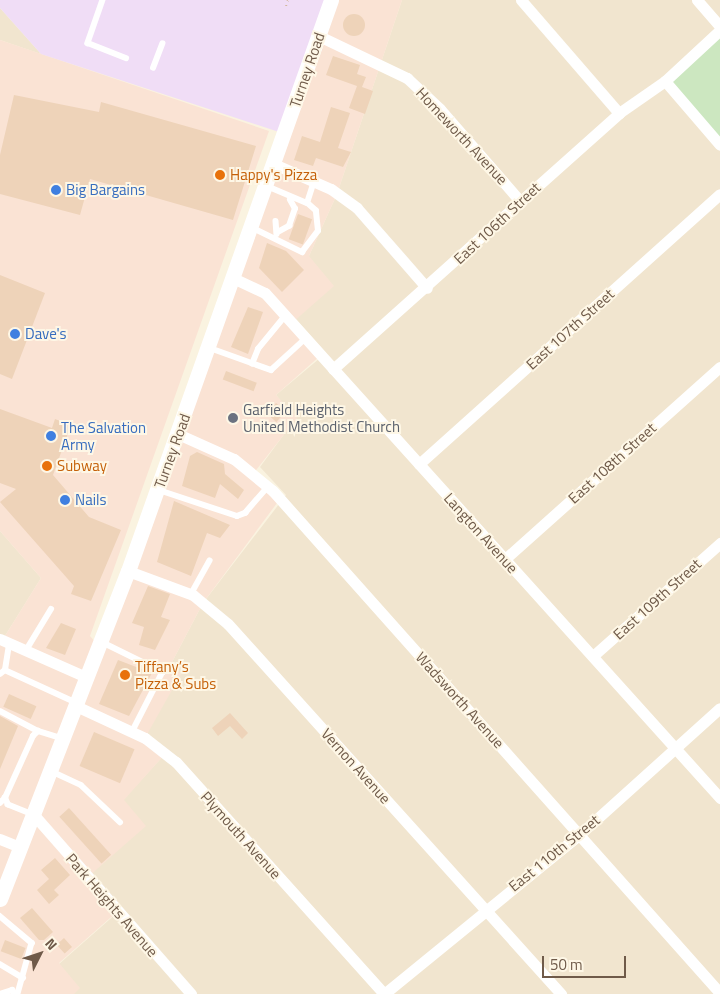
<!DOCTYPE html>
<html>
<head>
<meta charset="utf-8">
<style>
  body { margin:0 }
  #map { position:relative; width:720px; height:994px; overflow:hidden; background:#faf3e0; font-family:"Titillium Web",sans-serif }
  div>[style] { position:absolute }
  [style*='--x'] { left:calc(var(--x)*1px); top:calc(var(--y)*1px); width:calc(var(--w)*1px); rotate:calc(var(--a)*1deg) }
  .residential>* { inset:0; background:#f1e5cf }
  .commercial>* { inset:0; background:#fae3d4 }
  .education>* { inset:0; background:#f0ddf6 }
  .green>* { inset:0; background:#cce7c0 }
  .building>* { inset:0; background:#eed3b9; transform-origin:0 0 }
  .round { border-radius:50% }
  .path>* { height:2px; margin-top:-1px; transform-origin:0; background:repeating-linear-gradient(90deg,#d2b79d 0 1px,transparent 0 5px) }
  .lane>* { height:5.5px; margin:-2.75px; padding:0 2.75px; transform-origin:2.75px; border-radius:2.75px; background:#fff }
  .street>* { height:11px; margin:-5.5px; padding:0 5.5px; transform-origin:5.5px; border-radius:5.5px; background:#fff }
  .secondary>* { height:15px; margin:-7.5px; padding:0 7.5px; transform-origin:7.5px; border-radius:7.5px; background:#fff }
  .dots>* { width:14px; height:14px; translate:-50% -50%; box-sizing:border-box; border:2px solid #fef7e6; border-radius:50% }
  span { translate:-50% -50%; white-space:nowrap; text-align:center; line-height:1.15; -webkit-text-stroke:4px #fef7e6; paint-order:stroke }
  .street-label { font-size:15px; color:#6f5a49 }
  .food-label { font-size:15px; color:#c56008 }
  .left { translate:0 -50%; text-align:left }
  .shop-label { font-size:15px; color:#366cbe }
  .worship-label { font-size:15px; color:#5b616d }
  .north { position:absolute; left:15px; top:929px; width:50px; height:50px; -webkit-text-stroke:4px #fef7e6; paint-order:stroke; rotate:49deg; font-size:14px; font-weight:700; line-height:20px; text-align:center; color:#6f5a49 }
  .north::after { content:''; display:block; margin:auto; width:18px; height:22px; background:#6f5a49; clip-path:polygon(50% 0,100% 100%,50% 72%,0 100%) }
  .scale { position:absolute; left:542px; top:956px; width:84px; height:22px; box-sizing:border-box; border:2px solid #6f5a49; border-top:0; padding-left:6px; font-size:15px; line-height:18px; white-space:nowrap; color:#6f5a49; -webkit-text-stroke:4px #fef7e6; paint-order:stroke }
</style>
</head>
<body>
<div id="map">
  <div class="residential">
    <i style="clip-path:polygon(402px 0,720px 0,720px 994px,74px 994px,59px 964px,118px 912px,88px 877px,123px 800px,165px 754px,145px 738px,171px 664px,203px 603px,286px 495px,260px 467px,296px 418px,276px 395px,326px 353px,296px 319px,309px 256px,337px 194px)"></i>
    <i style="clip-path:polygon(0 8px,41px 54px,0 40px)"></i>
    <i style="clip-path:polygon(0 531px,41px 578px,0 644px)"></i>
  </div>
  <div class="commercial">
    <i style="clip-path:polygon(331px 0,402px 0,337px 194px,309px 256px,334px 286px,292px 323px,321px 355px,276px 395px,297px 418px,253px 474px,280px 499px,203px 603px,171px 664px,181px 674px,145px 738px,165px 754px,124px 800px,146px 826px,88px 877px,118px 911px,59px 963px,80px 988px,74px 994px,0 994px,0 644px,41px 578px,0 531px,0 40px,269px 131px,90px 636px,98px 645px)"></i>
  </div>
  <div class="education">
    <i style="clip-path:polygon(0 0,330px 0,285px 134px,41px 54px,0 8px)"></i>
  </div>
  <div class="green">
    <i style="clip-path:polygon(720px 30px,720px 145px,665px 81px)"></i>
  </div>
  <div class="building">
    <i class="round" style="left:343px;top:14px;width:22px;height:22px"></i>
    <i style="clip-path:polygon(333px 56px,360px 65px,357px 74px,366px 77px,362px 87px,373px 91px,365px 114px,349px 108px,357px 86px,326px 75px)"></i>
    <i style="clip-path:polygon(14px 95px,99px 112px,101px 102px,256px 146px,233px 220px,90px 179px,80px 215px,0 194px,0 155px)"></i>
    <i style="clip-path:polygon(331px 107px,350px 113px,338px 148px,351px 152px,343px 167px,316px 158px,313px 166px,294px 160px,302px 136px,320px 142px)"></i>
    <i style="left:298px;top:214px;width:15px;height:27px;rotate:20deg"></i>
    <i style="clip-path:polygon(267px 243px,286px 251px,304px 270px,282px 292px,259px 268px)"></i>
    <i style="clip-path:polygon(0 275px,45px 293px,12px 379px,0 374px)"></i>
    <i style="clip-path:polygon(248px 307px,263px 312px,248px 354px,231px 347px)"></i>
    <i style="left:226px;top:371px;width:33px;height:9px;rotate:21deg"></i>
    <i style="left:276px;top:403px;width:13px;height:14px;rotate:42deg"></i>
    <i style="clip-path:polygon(0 409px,52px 428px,55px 419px,71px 425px,53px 475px,89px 517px,121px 530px,91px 601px,71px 594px,74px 586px,0 502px,16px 489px,0 483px)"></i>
    <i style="clip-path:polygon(197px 452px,224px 464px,225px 474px,244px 490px,238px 499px,220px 484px,215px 498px,182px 486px,190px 456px)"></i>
    <i style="clip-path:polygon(174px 501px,230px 525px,220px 538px,207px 533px,191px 576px,157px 562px)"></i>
    <i style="clip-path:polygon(148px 586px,170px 594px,161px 617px,170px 620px,155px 650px,139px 645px,144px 627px,132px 623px)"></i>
    <i style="clip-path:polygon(61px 623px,76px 629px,65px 655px,46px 648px)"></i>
    <i style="clip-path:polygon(118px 660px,152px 673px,129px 716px,99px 704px)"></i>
    <i style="left:9px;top:694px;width:30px;height:14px;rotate:24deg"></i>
    <i style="clip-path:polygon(230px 713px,248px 733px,242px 739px,230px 726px,218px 736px,212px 728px)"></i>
    <i style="clip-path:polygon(0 716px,18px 726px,0 769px)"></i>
    <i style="left:94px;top:732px;width:44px;height:37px;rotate:23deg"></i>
    <i style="left:69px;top:808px;width:63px;height:13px;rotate:48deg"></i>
    <i style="clip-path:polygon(55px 858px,70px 875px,54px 890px,59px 895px,49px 904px,37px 890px,49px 879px,41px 870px)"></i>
    <i style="clip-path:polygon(32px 908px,53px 932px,44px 940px,39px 940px,20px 918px)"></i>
    <i style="left:64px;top:938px;width:12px;height:10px;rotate:48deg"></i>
    <i style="left:5px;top:940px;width:22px;height:12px;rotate:21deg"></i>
  </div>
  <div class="path">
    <i style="--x:286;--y:6;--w:6;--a:-72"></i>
  </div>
  <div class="lane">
    <i style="--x:103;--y:0;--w:46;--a:109.2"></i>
    <i style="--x:88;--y:43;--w:41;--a:21.5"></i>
    <i style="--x:153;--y:68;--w:26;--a:-69"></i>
    <i style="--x:267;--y:186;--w:43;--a:23"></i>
    <i style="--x:276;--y:221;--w:13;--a:86"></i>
    <i style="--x:253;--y:228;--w:55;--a:26.1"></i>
    <i style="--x:302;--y:252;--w:26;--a:-53"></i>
    <i style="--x:318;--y:231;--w:20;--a:-96"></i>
    <i style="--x:316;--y:211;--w:12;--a:-138"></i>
    <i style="--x:307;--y:203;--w:22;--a:-72"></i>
    <i style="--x:278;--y:232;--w:13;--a:-29"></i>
    <i style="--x:289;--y:226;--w:18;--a:-71"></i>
    <i style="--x:295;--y:209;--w:10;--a:-119"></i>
    <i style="--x:210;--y:348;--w:65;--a:19.8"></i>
    <i style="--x:271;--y:370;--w:47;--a:-42.4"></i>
    <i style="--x:252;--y:364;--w:16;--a:-68"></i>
    <i style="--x:258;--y:349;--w:43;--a:-50.7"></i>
    <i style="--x:159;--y:490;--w:82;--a:18.4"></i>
    <i style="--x:237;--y:516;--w:9;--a:-21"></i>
    <i style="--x:245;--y:513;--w:35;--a:-49"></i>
    <i style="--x:191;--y:594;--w:38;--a:-61"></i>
    <i style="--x:102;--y:642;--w:68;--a:26.2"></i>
    <i style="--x:163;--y:672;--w:66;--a:117"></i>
    <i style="--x:25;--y:652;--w:50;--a:-58.8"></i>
    <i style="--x:5;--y:670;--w:77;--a:24.6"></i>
    <i style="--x:0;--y:674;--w:6;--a:-39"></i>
    <i style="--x:5;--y:670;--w:26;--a:-81"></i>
    <i style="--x:0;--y:711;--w:43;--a:27.8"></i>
    <i style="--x:51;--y:771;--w:33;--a:25"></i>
    <i style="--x:81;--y:785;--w:54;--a:43.5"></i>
    <i style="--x:0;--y:803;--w:7;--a:-45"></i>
    <i style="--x:33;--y:815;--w:27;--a:-158"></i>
    <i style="--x:8;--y:805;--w:8;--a:-113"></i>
    <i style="--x:5;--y:798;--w:68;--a:-65.7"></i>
    <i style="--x:33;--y:736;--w:7;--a:-45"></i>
    <i style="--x:38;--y:731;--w:24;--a:17"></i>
    <i style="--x:0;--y:916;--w:42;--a:40.2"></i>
    <i style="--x:32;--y:943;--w:53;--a:105.4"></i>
    <i style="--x:0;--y:964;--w:27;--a:31"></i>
    <i style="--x:0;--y:994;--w:13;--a:-18"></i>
    <i style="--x:12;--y:990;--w:5;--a:53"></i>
  </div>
  <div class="street">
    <i style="--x:521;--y:0;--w:150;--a:49.1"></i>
    <i style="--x:697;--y:0;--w:35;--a:49"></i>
    <i style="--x:319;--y:36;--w:98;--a:25.5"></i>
    <i style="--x:407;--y:78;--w:45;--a:43.2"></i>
    <i style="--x:440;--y:109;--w:122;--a:49"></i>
    <i style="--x:665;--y:81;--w:84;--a:49.3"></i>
    <i style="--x:274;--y:164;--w:62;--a:23.7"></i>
    <i style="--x:331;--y:189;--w:32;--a:36"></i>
    <i style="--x:357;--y:208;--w:106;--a:48.8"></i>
    <i style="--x:235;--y:279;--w:33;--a:25"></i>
    <i style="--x:265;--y:293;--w:680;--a:47.98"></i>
    <i style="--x:333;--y:369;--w:384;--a:-41.8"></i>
    <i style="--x:619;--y:113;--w:56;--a:-34.8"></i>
    <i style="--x:665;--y:81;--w:75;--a:-42.8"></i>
    <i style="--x:178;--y:434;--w:61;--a:24.1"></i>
    <i style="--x:234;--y:459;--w:50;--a:39.4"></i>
    <i style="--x:273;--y:491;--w:672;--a:48.32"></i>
    <i style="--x:419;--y:464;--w:404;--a:-41.9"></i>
    <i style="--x:505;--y:559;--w:288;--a:-41.8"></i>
    <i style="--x:128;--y:571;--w:69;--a:20.3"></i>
    <i style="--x:193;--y:595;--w:45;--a:39.6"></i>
    <i style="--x:228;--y:624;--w:498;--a:48"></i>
    <i style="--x:0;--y:639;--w:94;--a:23.8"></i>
    <i style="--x:594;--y:655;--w:169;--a:-41.6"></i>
    <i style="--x:76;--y:706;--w:76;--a:24.9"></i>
    <i style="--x:145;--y:738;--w:39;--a:38"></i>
    <i style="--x:176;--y:762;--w:312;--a:48.1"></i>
    <i style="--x:34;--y:815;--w:238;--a:48.7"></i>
    <i style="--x:0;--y:839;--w:22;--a:22"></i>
    <i style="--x:384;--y:994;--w:253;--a:-39.2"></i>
    <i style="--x:580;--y:834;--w:188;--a:-42"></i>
  </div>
  <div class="secondary">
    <i style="--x:0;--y:899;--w:352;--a:-68.7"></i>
    <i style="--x:128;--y:571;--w:606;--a:-70.43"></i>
  </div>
  <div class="dots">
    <i style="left:220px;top:175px;background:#e8710a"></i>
    <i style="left:56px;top:190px;background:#3f7fe0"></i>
    <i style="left:15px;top:334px;background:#3f7fe0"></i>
    <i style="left:233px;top:418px;background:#6b7280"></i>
    <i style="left:51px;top:436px;background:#3f7fe0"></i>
    <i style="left:47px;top:466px;background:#e8710a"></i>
    <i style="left:65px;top:500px;background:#3f7fe0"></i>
    <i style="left:125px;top:675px;background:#e8710a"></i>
  </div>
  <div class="street-label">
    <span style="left:307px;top:70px;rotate:-71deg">Turney Road</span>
    <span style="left:462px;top:136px;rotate:47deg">Homeworth Avenue</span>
    <span style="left:497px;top:223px;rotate:-43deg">East 106th Street</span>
    <span style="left:570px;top:329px;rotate:-42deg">East 107th Street</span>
    <span style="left:172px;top:451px;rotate:-70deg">Turney Road</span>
    <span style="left:612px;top:463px;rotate:-42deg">East 108th Street</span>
    <span style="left:481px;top:533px;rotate:48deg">Langton Avenue</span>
    <span style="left:657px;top:599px;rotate:-42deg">East 109th Street</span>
    <span style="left:460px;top:700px;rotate:48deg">Wadsworth Avenue</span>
    <span style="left:356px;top:766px;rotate:48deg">Vernon Avenue</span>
    <span style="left:241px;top:835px;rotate:48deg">Plymouth Avenue</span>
    <span style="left:554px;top:853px;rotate:-39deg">East 110th Street</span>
    <span style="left:112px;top:905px;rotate:49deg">Park Heights Avenue</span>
  </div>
  <div class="food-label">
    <span class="left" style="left:230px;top:175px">Happy's Pizza</span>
    <span class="left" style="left:57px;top:466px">Subway</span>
    <span class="left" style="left:135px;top:675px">Tiffany’s<br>Pizza &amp; Subs</span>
  </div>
  <div class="shop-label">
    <span class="left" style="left:66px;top:190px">Big Bargains</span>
    <span class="left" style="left:25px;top:334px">Dave's</span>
    <span class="left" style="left:61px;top:436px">The Salvation<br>Army</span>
    <span class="left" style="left:75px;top:500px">Nails</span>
  </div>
  <div class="worship-label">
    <span class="left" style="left:243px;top:418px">Garfield Heights<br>United Methodist Church</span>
  </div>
  <div class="north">N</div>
  <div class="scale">50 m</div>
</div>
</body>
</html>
